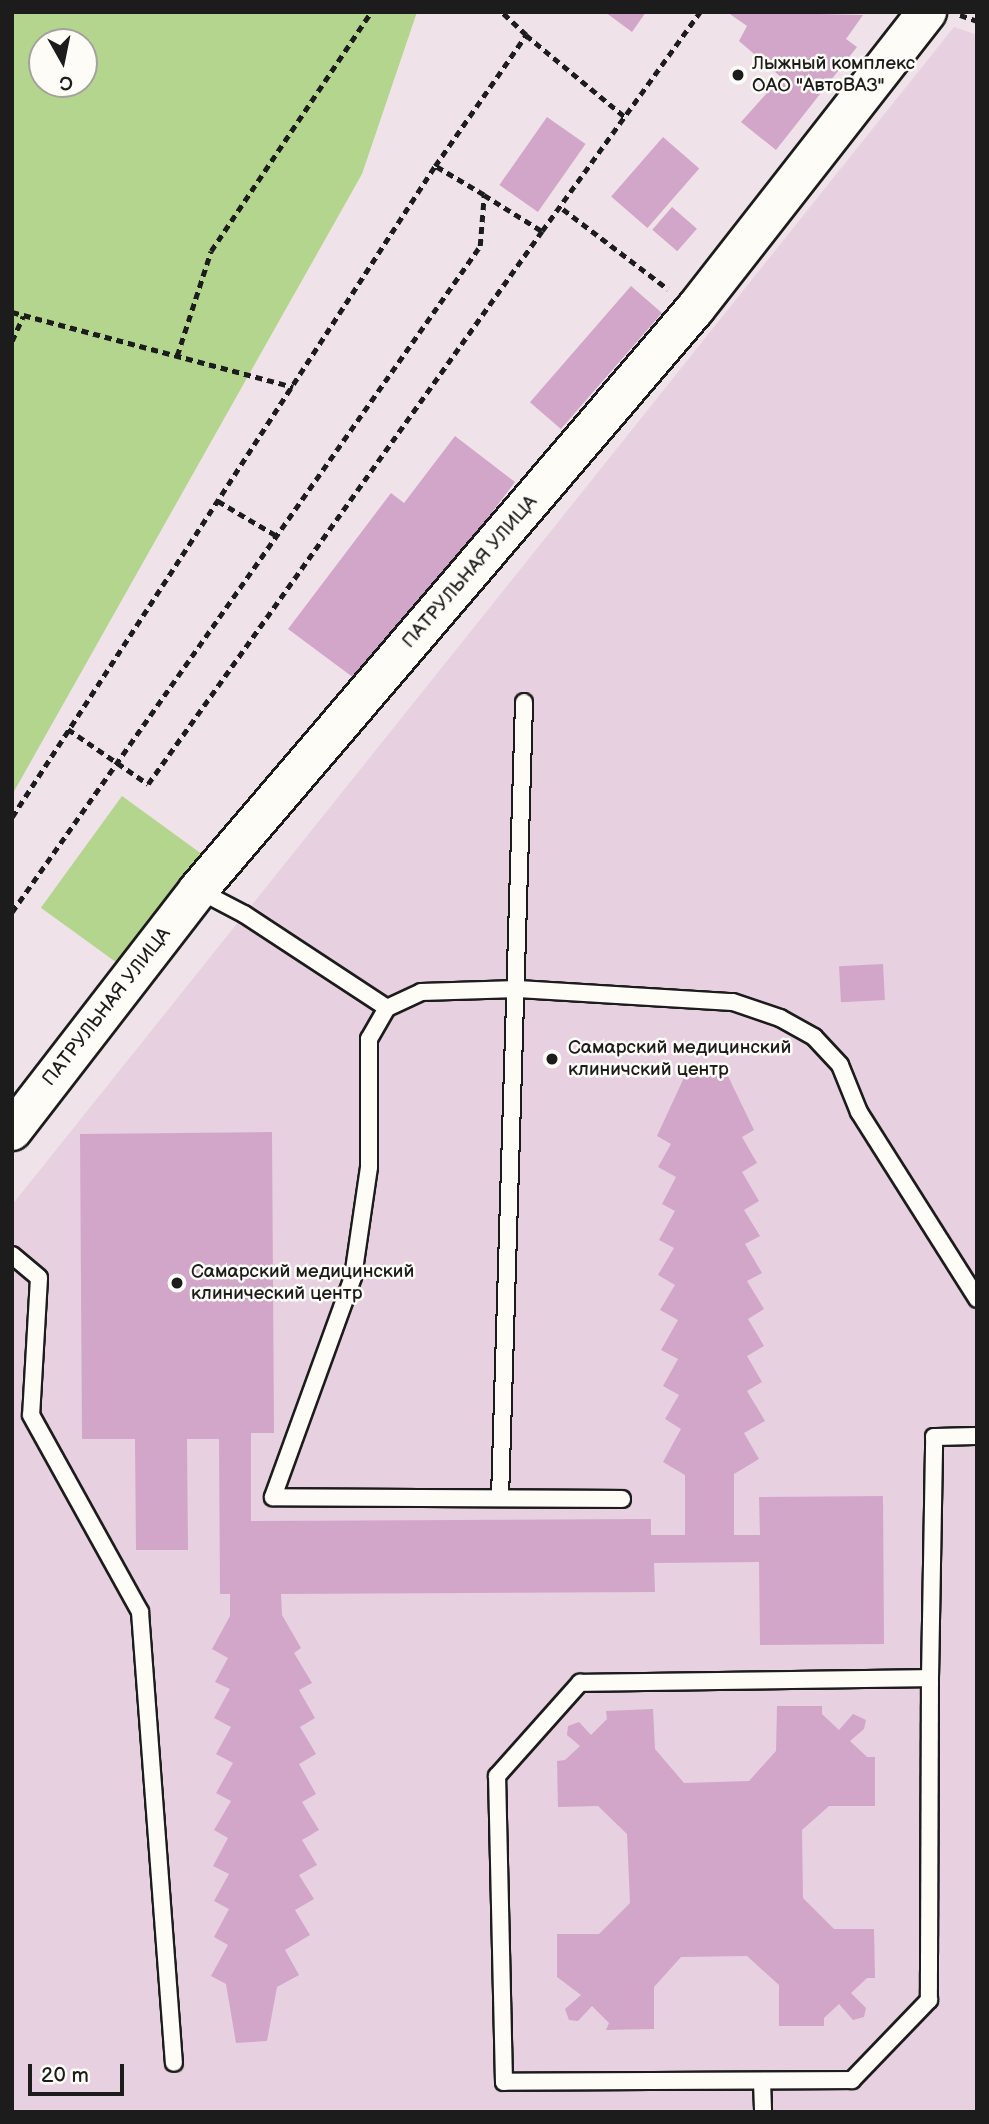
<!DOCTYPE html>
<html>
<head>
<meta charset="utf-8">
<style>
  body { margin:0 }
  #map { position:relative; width:989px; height:2124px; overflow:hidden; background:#f0e2e9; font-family:"Balsamiq Sans",sans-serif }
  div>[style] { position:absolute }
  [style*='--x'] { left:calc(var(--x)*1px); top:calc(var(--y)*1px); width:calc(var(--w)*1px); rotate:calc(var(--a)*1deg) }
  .built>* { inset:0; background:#e7d0df }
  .green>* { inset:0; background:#b4d58e; transform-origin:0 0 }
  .building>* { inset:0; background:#d2a6c9; transform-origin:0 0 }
  .path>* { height:4.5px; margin-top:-2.25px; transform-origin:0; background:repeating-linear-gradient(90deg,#1c1c1c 0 7px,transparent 0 12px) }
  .roads { filter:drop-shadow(2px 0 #1c1c1c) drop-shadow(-2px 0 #1c1c1c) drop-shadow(0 2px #1c1c1c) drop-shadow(0 -2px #1c1c1c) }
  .lane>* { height:16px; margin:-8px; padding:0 8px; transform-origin:8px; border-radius:8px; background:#fdfcf7 }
  .secondary>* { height:38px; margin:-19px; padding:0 19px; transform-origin:19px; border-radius:19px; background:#fdfcf7 }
  .dots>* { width:19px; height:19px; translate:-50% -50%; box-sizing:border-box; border:4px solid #fdfcf7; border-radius:50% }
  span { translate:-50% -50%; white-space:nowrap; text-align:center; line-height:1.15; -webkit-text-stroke:5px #fdfcf7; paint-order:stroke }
  .poi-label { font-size:19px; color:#1c1c1c }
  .left { translate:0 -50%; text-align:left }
  .street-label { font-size:19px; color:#1c1c1c }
  .frame { position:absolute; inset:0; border:14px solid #1c1c1c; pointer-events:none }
  .north { position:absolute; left:28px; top:28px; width:70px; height:70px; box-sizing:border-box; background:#fdfcf7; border:2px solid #a3a29f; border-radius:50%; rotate:171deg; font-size:19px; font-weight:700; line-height:28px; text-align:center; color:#1c1c1c }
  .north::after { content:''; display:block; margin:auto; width:24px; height:32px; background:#1c1c1c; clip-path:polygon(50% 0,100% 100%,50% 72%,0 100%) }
  .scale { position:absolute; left:28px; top:2064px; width:96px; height:32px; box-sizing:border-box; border:4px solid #1c1c1c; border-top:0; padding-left:9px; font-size:21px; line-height:24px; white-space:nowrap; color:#1c1c1c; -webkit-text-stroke:5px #fdfcf7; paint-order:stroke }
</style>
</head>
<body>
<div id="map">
  <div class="built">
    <i style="clip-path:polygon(954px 27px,977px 35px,977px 2112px,12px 2112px,12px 1205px)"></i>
  </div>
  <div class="green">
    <i style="clip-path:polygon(evenodd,12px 12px,417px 12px,362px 174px,12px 795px,12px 12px,42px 42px,84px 42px,84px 84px,42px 84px,42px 42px)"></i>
    <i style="left:122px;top:796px;width:102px;height:138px;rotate:36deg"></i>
  </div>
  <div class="building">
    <i style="clip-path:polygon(605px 12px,646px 12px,632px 32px)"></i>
    <i style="clip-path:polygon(727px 12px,863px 15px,846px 39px,857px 47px,776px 150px,741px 122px,781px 77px,739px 41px,747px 26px)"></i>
    <i style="left:547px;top:117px;width:47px;height:83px;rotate:35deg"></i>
    <i style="left:663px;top:137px;width:48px;height:79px;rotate:41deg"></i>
    <i style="left:672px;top:207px;width:33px;height:30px;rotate:41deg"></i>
    <i style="left:631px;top:286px;width:41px;height:154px;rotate:41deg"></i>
    <i style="clip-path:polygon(455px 436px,515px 482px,362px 684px,288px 629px,391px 493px,404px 503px)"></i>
    <i style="left:883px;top:964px;width:36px;height:44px;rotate:87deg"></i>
    <i style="clip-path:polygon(725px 1070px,754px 1130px,742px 1137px,757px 1163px,742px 1172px,759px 1201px,744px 1210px,760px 1236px,745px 1244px,762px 1273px,747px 1281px,764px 1309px,748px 1319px,764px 1346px,747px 1356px,762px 1382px,747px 1391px,765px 1421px,744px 1433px,759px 1459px,734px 1474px,734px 1535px,760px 1535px,759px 1497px,883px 1496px,884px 1644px,760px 1645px,759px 1562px,654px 1563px,655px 1592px,281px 1594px,282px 1615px,301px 1648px,294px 1653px,312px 1683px,299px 1690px,315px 1718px,300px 1727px,316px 1754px,299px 1764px,316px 1794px,302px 1802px,319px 1830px,302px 1840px,317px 1865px,299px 1875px,314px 1899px,295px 1910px,310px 1935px,285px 1950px,299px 1975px,277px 1987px,267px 2041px,236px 2043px,226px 1984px,211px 1976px,228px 1945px,214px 1937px,229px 1909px,214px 1901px,229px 1874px,213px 1866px,228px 1838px,214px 1830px,231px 1801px,216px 1793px,233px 1763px,216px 1754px,231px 1727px,214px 1718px,230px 1689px,215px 1682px,228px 1658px,212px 1649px,230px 1616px,230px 1594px,220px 1594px,219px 1439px,187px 1439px,188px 1550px,136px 1550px,135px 1439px,82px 1439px,80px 1134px,272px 1132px,274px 1433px,251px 1433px,251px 1521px,651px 1519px,651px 1535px,685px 1535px,685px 1475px,663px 1462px,681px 1429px,665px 1419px,679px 1395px,663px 1386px,678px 1359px,661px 1350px,678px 1320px,660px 1310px,675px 1285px,658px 1275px,674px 1248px,659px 1240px,675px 1211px,662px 1204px,676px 1177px,658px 1167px,671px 1144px,657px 1136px,687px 1071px)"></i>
    <i style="clip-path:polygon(777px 1706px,822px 1706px,822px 1714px,839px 1730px,853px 1714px,866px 1720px,864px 1729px,850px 1741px,867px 1757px,875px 1757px,875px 1806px,829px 1806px,802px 1830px,803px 1898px,834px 1929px,874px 1929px,875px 1978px,867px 1978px,851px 1993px,866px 2008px,864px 2017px,853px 2020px,839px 2004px,824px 2018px,824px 2026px,779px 2026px,779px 1985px,747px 1956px,681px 1957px,654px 1987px,654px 2029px,606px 2030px,609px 2023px,592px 2006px,578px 2021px,569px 2020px,565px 2009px,581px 1995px,557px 1977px,557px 1934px,599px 1934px,630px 1903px,627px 1834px,598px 1806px,558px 1807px,557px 1761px,565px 1760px,580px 1746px,567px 1735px,568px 1726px,579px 1722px,591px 1735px,607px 1719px,606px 1711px,653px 1709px,655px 1749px,684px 1783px,749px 1781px,776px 1751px)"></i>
  </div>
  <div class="path">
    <i style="--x:960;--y:15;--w:18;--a:19"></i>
    <i style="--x:526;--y:35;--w:129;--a:39.6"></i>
    <i style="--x:484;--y:195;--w:68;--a:31.8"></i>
    <i style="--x:542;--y:231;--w:270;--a:-54.2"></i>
    <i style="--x:563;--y:209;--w:132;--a:37.3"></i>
    <i style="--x:12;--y:312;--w:291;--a:14.9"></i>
    <i style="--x:12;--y:341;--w:27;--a:-66"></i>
    <i style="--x:177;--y:356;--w:110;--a:-72.1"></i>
    <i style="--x:211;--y:251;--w:288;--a:-56.2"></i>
    <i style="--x:218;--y:501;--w:69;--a:30.7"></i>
    <i style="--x:68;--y:729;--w:97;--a:34.5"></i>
    <i style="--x:148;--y:784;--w:679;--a:-54.53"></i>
    <i style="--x:12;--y:817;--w:776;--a:-56.99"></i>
    <i style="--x:435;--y:166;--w:160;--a:-55.2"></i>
    <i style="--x:526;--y:35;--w:34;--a:-137"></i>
    <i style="--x:12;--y:912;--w:814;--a:-54.9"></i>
    <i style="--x:480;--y:246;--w:51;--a:-85.5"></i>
    <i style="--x:484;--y:195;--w:57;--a:-149.4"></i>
  </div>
  <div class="roads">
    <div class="lane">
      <i style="--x:198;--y:890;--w:52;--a:27.6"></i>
      <i style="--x:244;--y:914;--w:171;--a:33.3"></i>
      <i style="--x:12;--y:1255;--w:35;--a:40"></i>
      <i style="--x:39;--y:1278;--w:137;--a:93.3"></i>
      <i style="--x:31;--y:1415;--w:225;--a:61"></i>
      <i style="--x:140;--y:1612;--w:452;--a:85.7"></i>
      <i style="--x:500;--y:1498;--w:796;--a:-88.27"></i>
      <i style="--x:622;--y:1499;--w:349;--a:-179.7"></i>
      <i style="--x:273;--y:1497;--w:234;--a:-70"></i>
      <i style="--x:353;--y:1277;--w:111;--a:-81.7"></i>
      <i style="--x:369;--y:1167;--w:128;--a:-90"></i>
      <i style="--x:369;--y:1039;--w:36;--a:-60"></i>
      <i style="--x:387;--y:1008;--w:38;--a:-25"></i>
      <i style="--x:421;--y:992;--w:97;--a:-1.8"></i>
      <i style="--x:518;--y:989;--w:215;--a:3.5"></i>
      <i style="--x:733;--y:1002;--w:50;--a:18.8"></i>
      <i style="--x:780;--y:1018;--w:39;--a:29"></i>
      <i style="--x:814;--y:1037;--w:38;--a:47"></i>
      <i style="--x:840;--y:1065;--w:51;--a:68"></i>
      <i style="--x:859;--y:1112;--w:221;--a:57.7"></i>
      <i style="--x:930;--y:1678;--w:322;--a:90.2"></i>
      <i style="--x:929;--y:2000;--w:111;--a:133.9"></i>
      <i style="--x:852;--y:2080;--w:348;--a:179.7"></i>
      <i style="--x:504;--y:2082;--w:306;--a:-91.3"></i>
      <i style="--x:497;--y:1776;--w:125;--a:-48.3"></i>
      <i style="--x:580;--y:1683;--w:350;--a:-0.8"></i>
      <i style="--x:930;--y:1678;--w:241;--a:-89"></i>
      <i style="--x:934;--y:1437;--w:43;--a:-1.3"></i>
      <i style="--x:762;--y:2081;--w:31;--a:88"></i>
    </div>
    <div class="secondary">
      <i style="--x:12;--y:1131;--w:304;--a:-52.3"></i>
      <i style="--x:198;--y:890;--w:765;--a:-49.46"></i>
      <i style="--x:695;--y:309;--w:377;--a:-52"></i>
    </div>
  </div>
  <div class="dots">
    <i style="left:738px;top:75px;background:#1c1c1c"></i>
    <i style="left:552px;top:1059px;background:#1c1c1c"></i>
    <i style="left:177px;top:1283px;background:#1c1c1c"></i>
  </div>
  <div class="poi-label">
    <span class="left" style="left:752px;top:75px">Лыжный комплекс<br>ОАО "АвтоВАЗ"</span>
    <span class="left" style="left:568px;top:1059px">Самарский медицинский<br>клиничский центр</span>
    <span class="left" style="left:191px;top:1283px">Самарский медицинский<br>клинический центр</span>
  </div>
  <div class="street-label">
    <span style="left:470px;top:572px;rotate:-49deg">ПАТРУЛЬНАЯ УЛИЦА</span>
    <span style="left:107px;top:1007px;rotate:-52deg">ПАТРУЛЬНАЯ УЛИЦА</span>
  </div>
  <div class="frame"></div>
  <div class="north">С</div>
  <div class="scale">20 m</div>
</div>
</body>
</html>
